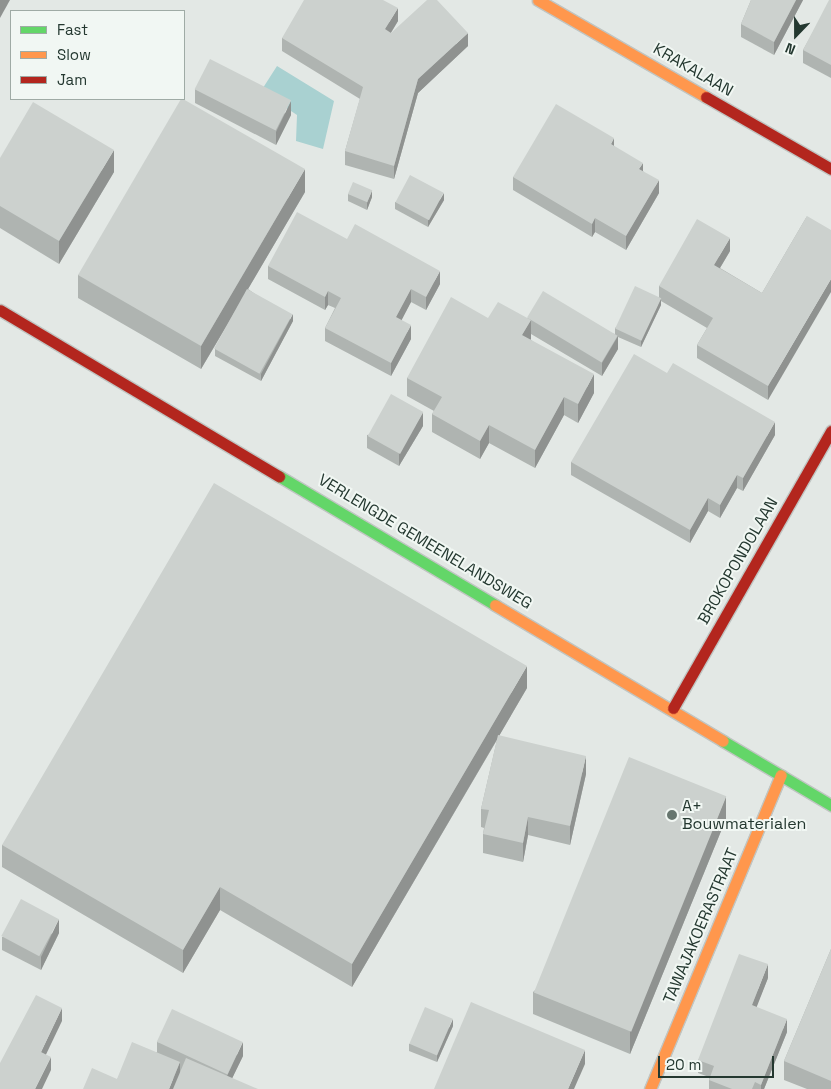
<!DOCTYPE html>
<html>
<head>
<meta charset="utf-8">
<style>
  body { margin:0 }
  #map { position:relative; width:831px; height:1089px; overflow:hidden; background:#e3e8e5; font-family:"Space Grotesk",sans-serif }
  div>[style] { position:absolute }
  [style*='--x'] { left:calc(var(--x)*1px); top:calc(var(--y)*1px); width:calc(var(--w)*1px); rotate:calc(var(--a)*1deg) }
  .water>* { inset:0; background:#a9d1d1 }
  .roads { filter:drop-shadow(1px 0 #c0c5c2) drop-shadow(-1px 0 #c0c5c2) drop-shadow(0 1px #c0c5c2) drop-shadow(0 -1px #c0c5c2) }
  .fast>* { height:11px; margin:-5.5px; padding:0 5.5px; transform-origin:5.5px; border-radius:5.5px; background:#63d668 }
  .slow>* { height:11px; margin:-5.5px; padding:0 5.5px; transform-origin:5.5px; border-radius:5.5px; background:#ff974d }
  .jam>* { height:11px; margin:-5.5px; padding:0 5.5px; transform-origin:5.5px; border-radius:5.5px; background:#b3261e }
  .wall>* { inset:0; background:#afb4b1 }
  .shaded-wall>* { inset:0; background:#8f9290 }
  .building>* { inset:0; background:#ccd1ce; transform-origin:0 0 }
  .dots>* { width:14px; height:14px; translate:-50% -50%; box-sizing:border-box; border:2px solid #f1f7f3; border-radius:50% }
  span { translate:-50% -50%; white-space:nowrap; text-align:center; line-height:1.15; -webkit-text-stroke:4px #f1f7f3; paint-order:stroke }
  .street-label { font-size:16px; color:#243830 }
  .poi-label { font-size:16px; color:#243830 }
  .left { translate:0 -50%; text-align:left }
  .legend { position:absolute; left:10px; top:10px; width:175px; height:90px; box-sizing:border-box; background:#f1f7f3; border:1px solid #9faba5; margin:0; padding:6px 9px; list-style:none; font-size:15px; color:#243830 }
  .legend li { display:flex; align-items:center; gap:10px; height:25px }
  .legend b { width:25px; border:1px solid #9faba5 }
  .north { position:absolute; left:771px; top:10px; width:50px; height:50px; -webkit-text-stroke:4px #f1f7f3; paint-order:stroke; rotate:202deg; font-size:14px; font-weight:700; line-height:20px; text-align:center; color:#243830 }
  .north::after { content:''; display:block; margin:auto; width:18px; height:22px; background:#243830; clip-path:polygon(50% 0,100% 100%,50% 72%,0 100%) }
  .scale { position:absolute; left:658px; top:1056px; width:116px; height:22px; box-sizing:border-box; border:2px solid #243830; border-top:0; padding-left:6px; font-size:15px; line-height:18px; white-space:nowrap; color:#243830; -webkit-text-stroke:4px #f1f7f3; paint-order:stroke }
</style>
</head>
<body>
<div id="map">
  <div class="water">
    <i style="clip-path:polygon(277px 66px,334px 101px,323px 149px,296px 141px,297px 115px,261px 91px)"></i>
  </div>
  <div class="roads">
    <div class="fast">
      <i style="--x:279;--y:476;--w:252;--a:30.8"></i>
      <i style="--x:723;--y:741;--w:126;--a:30.7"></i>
    </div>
    <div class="slow">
      <i style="--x:538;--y:0;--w:194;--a:30"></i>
      <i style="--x:495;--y:605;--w:265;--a:30.8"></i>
      <i style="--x:650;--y:1089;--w:340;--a:-67.4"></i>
    </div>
    <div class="jam">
      <i style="--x:706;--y:97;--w:144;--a:29.9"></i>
      <i style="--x:0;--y:310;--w:325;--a:30.8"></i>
      <i style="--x:673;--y:708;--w:319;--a:-60.3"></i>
    </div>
  </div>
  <div class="wall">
    <i style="clip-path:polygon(751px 0,803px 0,774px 55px,741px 37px,741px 24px)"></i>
    <i style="clip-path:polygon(831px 0,831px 78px,803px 63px,803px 50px)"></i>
    <i style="clip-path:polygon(398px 21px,391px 33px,468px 46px,418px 93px,394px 179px,345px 165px,345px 151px,360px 99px,282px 51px,282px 38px)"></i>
    <i style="clip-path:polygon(195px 89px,291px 115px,276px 145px,195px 103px)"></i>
    <i style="clip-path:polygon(614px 146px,643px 171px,659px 193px,626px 250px,595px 232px,592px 237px,513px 190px,513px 177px)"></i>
    <i style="clip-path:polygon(0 158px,114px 172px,59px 264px,0 228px)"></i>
    <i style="clip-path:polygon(305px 192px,248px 289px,293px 321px,261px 381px,215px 356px,215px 349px,234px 314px,201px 369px,78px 298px,78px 275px)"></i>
    <i style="clip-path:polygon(348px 194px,372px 197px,367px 210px,348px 201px)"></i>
    <i style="clip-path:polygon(444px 200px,428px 227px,395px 209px,395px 202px)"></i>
    <i style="clip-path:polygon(807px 216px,768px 400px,697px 358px,697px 345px,707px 328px,661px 301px,661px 305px,641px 347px,618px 337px,618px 349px,602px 376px,531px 334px,530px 339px,594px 393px,578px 423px,564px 415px,535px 468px,489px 443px,480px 459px,432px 432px,432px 414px,434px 411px,407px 396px,407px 378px,488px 318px,527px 318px,615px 334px,615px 328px,659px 297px,659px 286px,730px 251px,720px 268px,762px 293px)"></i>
    <i style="clip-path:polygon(347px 239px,440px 284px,426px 310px,411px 302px,401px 320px,411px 339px,391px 376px,325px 341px,325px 328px,335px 308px,328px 305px,325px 310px,268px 279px,268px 266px)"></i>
    <i style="clip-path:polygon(423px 426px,399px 466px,367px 448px,367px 435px)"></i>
    <i style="clip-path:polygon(775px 435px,743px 491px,737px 488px,720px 518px,708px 511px,690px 543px,571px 475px,571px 462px)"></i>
    <i style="clip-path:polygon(527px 688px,499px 736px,586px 774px,570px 845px,528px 835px,523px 862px,483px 853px,483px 834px,484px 828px,481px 827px,481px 809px,497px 740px,352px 987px,220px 910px,183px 973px,2px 867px,2px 845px)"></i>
    <i style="clip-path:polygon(726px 819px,630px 1054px,533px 1014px,533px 992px)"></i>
    <i style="clip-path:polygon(59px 933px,41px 970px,2px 950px,2px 937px)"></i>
    <i style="clip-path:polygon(831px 949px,831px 1089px,807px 1089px,784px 1080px,784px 1061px)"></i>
    <i style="clip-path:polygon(768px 978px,756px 1007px,787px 1032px,764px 1089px,709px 1089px,709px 1077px,698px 1073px,698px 1060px)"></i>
    <i style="clip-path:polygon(453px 1026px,437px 1062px,409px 1051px,409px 1044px)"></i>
    <i style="clip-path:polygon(157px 1042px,243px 1056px,232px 1078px,117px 1079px,157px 1052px)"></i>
  </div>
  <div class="shaded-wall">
    <i style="clip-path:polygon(0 0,10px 0,0 18px)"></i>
    <i style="clip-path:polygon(796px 0,803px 0,774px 55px,774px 42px)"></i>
    <i style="clip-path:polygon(398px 8px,398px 21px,385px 42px,385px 29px)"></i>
    <i style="clip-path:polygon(468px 33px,468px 46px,418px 93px,394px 179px,394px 166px,418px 79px)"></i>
    <i style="clip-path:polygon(291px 101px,291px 115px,276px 145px,276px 132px)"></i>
    <i style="clip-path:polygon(614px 138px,614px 152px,611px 144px)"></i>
    <i style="clip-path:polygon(114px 150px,114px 172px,59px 264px,59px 241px)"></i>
    <i style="clip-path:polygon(643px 163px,643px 176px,639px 169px)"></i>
    <i style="clip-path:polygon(305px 169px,305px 192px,201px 369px,201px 346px)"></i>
    <i style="clip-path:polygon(659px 180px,659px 193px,626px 250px,626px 236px)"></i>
    <i style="clip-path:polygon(372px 190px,372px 197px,367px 210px,367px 203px)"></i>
    <i style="clip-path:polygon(444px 193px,444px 200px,428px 227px,428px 220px)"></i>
    <i style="clip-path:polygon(595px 218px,595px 232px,592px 237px,592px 224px)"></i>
    <i style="clip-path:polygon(730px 238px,730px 251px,714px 278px,714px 265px)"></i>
    <i style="clip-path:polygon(440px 271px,440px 284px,426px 310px,426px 297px)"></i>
    <i style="clip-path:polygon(831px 279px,831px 292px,768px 400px,768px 386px)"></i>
    <i style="clip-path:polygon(411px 289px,411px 302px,396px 331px,396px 317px)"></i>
    <i style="clip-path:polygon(328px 291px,328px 305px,325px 310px,325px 297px)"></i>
    <i style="clip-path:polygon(661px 298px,661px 305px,641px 347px,641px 340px)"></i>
    <i style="clip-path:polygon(293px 314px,293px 321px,261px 381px,261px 374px)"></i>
    <i style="clip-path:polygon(531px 320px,531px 339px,522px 353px,522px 335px)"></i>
    <i style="clip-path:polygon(411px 325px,411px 339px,391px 376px,391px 363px)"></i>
    <i style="clip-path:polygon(618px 336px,618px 349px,602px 376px,602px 363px)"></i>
    <i style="clip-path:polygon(594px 374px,594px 393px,578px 423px,578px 404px)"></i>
    <i style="clip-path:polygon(564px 397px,564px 415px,535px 468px,535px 450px)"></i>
    <i style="clip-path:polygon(423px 412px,423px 426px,399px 466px,399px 453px)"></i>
    <i style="clip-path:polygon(775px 422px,775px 435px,743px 491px,743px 478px)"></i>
    <i style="clip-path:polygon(489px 425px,489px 443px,480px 459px,480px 441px)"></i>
    <i style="clip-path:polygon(737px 475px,737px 488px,720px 518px,720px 505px)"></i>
    <i style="clip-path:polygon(708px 498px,708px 511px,690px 543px,690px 530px)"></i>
    <i style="clip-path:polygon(527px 666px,527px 688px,352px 987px,352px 964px)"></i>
    <i style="clip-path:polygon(586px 756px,586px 774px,570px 845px,570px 826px)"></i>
    <i style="clip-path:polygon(726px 796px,726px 819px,630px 1054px,630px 1031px)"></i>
    <i style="clip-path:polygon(528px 817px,528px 835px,523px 862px,523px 843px)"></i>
    <i style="clip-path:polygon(220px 887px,220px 910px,183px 973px,183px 950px)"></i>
    <i style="clip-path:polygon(59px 919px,59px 933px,41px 970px,41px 957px)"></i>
    <i style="clip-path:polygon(768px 964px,768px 978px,752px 1019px,752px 1005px)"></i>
    <i style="clip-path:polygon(62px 1008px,62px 1021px,41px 1065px,41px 1052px)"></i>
    <i style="clip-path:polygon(453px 1019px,453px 1026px,437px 1062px,437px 1055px)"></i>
    <i style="clip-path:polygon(787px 1019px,787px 1032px,764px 1089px,761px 1089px,761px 1085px)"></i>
    <i style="clip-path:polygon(243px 1042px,243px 1056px,227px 1089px,227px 1076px)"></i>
    <i style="clip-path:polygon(585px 1050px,585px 1064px,574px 1089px,568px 1089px)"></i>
    <i style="clip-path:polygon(51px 1057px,51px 1070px,42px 1089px,35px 1089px)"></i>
    <i style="clip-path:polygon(180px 1062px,180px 1075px,174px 1089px,169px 1089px)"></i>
  </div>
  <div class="building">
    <i style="clip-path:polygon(304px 0,383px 0,398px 8px,385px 29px,391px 33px,427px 0,437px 0,468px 33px,418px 79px,394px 166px,345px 151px,363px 87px,282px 38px)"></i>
    <i style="clip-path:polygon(751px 0,796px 0,774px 42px,741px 24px)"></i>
    <i style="clip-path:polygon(829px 0,831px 0,831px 65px,803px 50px)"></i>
    <i style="left:210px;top:59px;width:91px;height:34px;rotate:27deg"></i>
    <i style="clip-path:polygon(181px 99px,183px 99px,305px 169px,201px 346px,78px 275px)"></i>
    <i style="clip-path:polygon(33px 102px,114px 150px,59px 241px,0 206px,0 158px)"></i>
    <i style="clip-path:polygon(556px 104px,614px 138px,611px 144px,643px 163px,639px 169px,659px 180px,626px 236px,595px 218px,592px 224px,513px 177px)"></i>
    <i style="left:410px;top:175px;width:38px;height:31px;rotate:28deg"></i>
    <i style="left:353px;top:182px;width:21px;height:13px;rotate:23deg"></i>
    <i style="clip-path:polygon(297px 212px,347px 239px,355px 224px,440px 271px,426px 297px,411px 289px,396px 317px,411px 325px,391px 363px,325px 328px,341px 298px,328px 291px,325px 297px,268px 266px)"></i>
    <i style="clip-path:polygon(807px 216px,831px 230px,831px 279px,768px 386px,697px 345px,713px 318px,659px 286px,697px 219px,730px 238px,714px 265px,762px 293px)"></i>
    <i style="left:635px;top:286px;width:29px;height:47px;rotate:25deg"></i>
    <i style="left:247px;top:289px;width:52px;height:68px;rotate:29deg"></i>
    <i style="left:543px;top:291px;width:87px;height:31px;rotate:31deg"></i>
    <i style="clip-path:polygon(451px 297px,488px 318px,498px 302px,531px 320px,522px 335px,594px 374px,578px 404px,564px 397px,535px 450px,489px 425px,480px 441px,432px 414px,442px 397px,407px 378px)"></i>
    <i style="clip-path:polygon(634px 354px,667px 373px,673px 363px,775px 422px,743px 478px,737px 475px,720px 505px,708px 498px,690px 530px,571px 462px)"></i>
    <i style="left:391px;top:394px;width:37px;height:48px;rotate:29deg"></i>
    <i style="clip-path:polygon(214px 483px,527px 666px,352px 964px,220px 887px,183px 950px,2px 845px)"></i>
    <i style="clip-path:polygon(498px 735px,586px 756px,570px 826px,528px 817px,523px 843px,483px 834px,489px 810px,481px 809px)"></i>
    <i style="left:629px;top:757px;width:105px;height:254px;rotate:22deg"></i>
    <i style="left:21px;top:899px;width:43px;height:42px;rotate:28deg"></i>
    <i style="clip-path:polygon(831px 949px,831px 1081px,784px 1061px)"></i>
    <i style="clip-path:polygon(739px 954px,768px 964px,752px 1005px,787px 1019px,761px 1085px,755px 1082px,752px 1089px,732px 1089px,709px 1080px,714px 1066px,698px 1060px)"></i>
    <i style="clip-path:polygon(36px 995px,62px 1008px,41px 1052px,51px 1057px,35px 1089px,0 1089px,0 1063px)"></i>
    <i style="clip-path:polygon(471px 1002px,585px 1050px,568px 1089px,434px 1089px)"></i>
    <i style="left:425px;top:1007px;width:30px;height:40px;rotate:23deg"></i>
    <i style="left:172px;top:1009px;width:78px;height:36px;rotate:25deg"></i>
    <i style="clip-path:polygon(132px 1042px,180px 1062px,169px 1089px,83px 1089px,92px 1068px,117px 1079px)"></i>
    <i style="clip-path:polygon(186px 1058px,258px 1089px,173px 1089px)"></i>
  </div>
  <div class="dots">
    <i style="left:672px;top:815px;background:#67766f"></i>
  </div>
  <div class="street-label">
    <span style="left:693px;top:70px;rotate:30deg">KRAKALAAN</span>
    <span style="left:425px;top:542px;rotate:31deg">VERLENGDE GEMEENELANDSWEG</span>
    <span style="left:738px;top:561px;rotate:-60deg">BROKOPONDOLAAN</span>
    <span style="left:701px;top:926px;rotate:-67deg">TAWAJAKOERASTRAAT</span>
  </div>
  <div class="poi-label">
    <span class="left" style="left:682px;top:815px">A+<br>Bouwmaterialen</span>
  </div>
  <ul class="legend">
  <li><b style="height:6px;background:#63d668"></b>Fast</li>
  <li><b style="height:6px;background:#ff974d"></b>Slow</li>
  <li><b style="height:6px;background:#b3261e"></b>Jam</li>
  </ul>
  <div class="north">N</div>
  <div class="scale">20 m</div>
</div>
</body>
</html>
